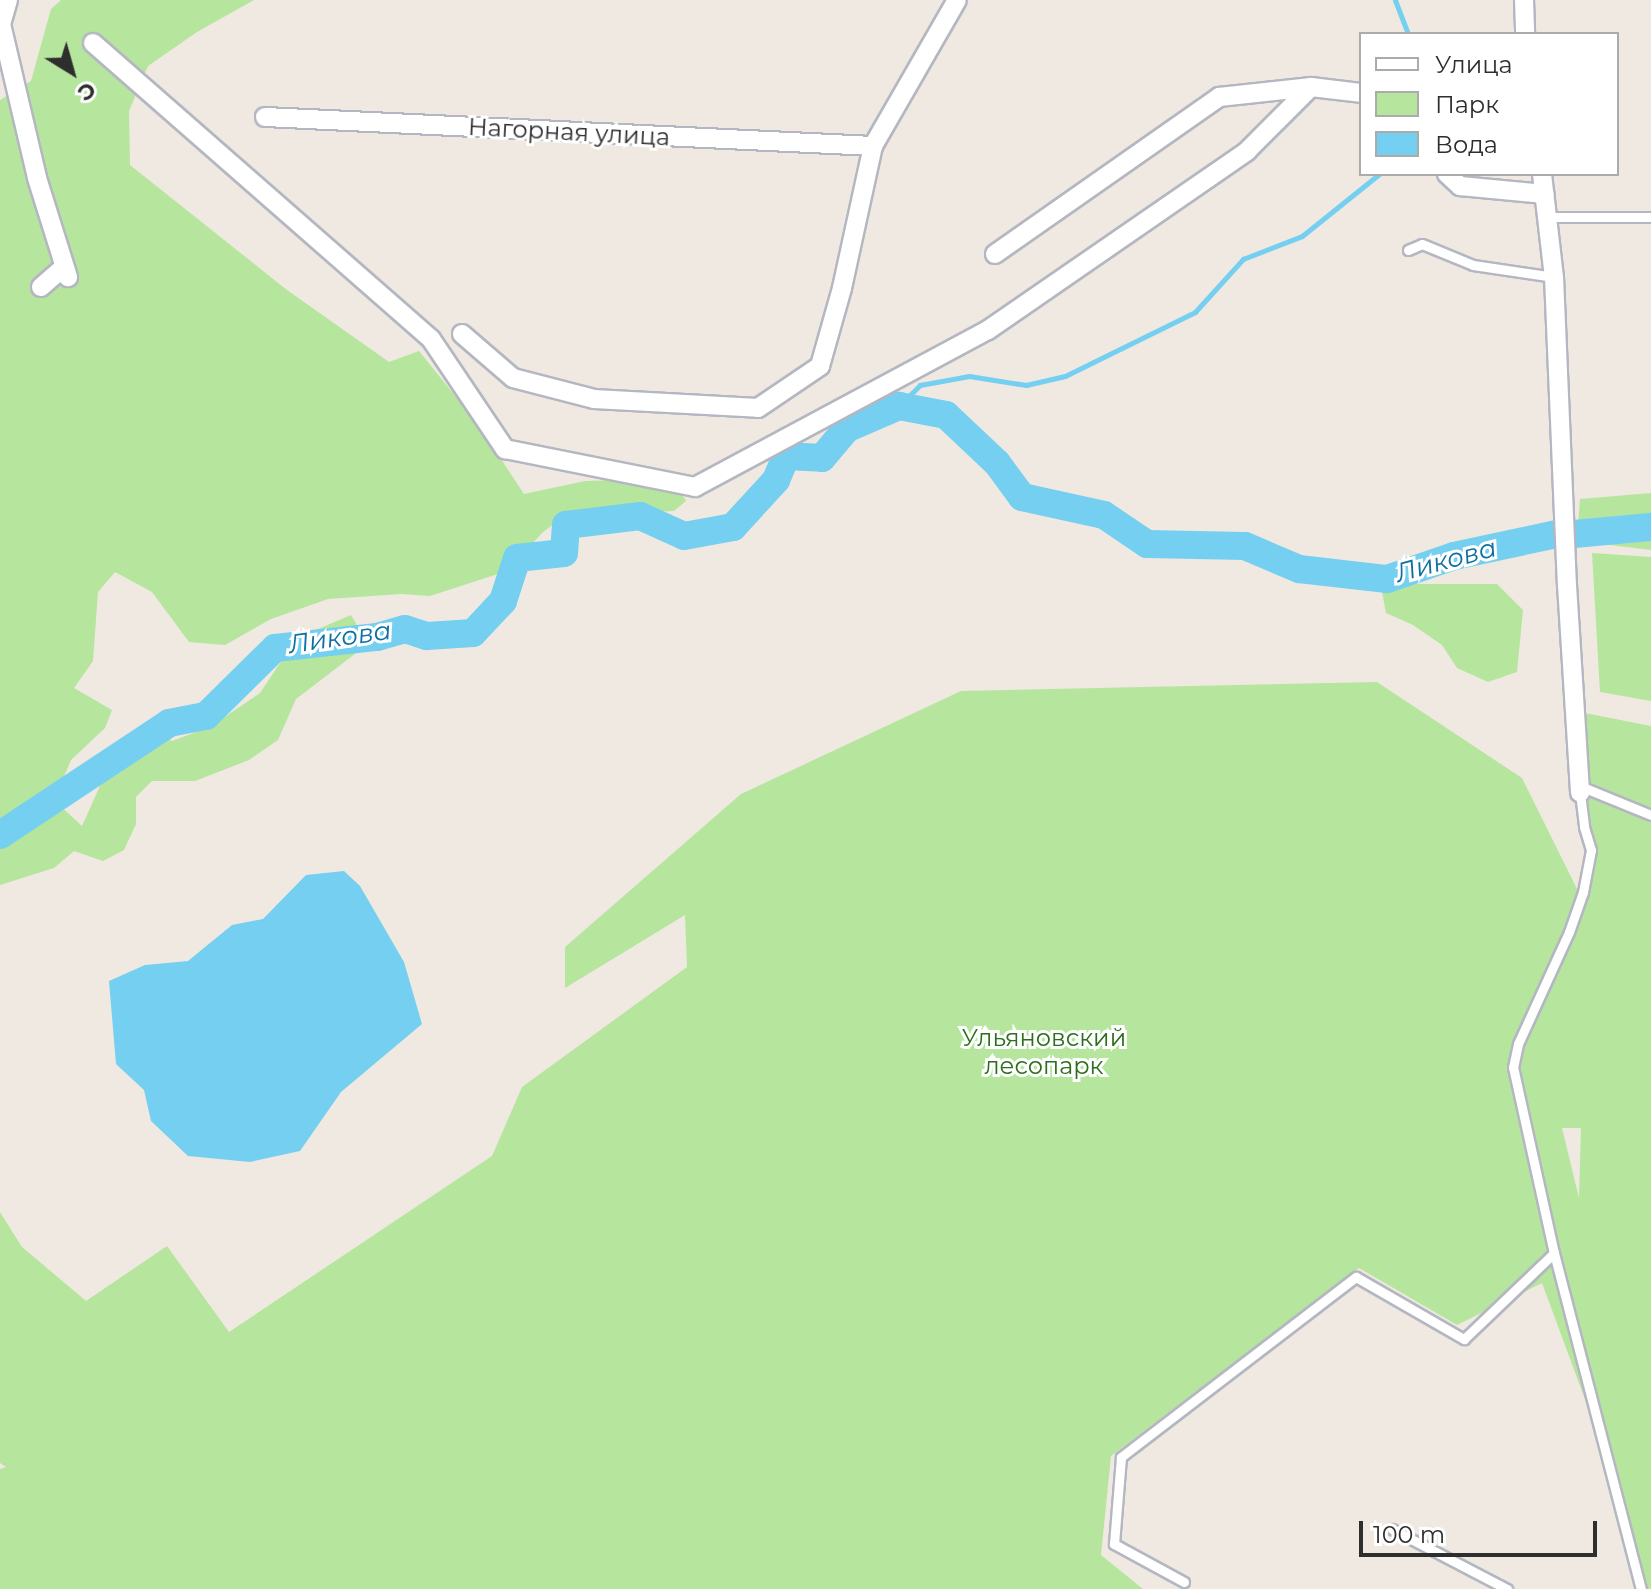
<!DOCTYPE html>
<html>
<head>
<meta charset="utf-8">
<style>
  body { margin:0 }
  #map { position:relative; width:1651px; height:1589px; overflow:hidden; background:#efe9e1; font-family:Montserrat,sans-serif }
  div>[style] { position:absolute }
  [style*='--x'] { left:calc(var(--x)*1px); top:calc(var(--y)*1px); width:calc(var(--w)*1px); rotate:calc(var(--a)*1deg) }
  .green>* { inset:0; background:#b6e59e }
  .water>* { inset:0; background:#75cff0 }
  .stream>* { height:5px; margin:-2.5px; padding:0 2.5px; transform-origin:2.5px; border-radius:2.5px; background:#75cff0 }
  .river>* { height:28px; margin:-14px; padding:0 14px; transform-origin:14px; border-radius:14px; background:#75cff0 }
  .roads { filter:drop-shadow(2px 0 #b4b7c1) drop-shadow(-2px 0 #b4b7c1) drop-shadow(0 2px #b4b7c1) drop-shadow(0 -2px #b4b7c1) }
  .lane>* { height:9px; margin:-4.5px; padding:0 4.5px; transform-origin:4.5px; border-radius:4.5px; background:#fff }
  .street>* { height:18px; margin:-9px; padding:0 9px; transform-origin:9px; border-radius:9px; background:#fff }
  span { translate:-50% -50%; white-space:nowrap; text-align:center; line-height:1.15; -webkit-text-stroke:6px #fff; paint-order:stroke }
  .street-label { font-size:24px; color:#2e2e2e }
  .park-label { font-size:24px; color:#2c6e1b }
  .water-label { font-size:26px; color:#0d6fa3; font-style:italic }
  .legend { position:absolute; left:1359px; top:32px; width:260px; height:144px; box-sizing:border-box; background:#fff; border:2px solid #ababab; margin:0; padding:10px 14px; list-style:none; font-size:24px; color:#2e2e2e }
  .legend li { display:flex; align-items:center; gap:16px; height:40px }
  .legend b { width:40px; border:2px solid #ababab }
  .north { position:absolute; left:32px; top:32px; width:80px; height:80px; -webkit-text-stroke:6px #fff; paint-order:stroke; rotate:143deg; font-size:22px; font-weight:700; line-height:32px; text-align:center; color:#2e2e2e }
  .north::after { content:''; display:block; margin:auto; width:28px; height:36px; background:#2e2e2e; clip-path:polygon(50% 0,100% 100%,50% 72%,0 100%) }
  .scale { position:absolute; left:1359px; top:1521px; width:238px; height:36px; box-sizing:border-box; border:4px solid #2e2e2e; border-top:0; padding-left:10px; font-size:24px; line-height:28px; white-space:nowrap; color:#2e2e2e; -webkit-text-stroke:6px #fff; paint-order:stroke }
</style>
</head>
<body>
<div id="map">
  <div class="green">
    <i style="clip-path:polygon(61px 0,254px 0,197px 32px,148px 66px,129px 111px,130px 165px,287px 290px,389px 362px,419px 351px,477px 423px,524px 494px,585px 481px,617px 480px,680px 491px,686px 501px,674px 511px,625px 513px,588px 509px,563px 517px,543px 532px,507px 571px,430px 596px,401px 594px,328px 599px,271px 619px,225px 645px,189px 642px,152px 592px,115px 572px,98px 592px,93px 661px,74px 688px,112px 710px,105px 728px,71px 760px,54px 800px,82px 826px,108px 768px,148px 721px,172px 741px,210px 727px,260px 693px,280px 663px,311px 632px,351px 615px,368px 644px,296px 699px,278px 740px,249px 760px,195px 781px,152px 781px,136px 797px,136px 824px,124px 850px,103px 861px,74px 851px,54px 868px,0 885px,0 100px,31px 81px,51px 9px)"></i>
    <i style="clip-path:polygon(1651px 493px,1651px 550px,1577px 541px,1580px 499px)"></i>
    <i style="clip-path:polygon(1592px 553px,1651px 557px,1651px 701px,1600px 692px)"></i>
    <i style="clip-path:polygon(1403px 584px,1497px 584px,1523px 610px,1517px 672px,1488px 682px,1457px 668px,1442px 645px,1413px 625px,1386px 613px,1382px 592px)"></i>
    <i style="clip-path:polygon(evenodd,1377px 682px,1522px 778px,1577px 889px,1588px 892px,1585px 713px,1651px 726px,1651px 1589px,1644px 1589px,1627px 1513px,1542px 1283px,1457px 1325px,1359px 1268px,1111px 1456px,1101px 1555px,1143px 1589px,0 1589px,0 1469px,6px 1467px,0 1463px,0 1212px,22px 1247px,86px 1301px,167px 1246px,229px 1332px,492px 1156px,522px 1087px,687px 967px,685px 915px,565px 988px,565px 947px,741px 794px,961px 691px,1377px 682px,1563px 1128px,1581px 1128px,1579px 1198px,1562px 1128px,1563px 1128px)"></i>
  </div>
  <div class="water">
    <i style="clip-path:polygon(344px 871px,360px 886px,404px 962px,422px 1024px,341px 1092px,300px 1151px,250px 1162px,188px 1156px,151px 1121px,144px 1090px,116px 1064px,109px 981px,145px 965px,188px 961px,232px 925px,263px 919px,306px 875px)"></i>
  </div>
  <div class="stream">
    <i style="--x:1395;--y:0;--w:36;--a:69"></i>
    <i style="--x:899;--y:406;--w:30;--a:-45"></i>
    <i style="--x:920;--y:385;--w:50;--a:-10.4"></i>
    <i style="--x:969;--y:376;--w:58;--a:9"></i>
    <i style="--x:1026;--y:385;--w:40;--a:-13"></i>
    <i style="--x:1065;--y:376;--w:145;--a:-26.2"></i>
    <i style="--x:1195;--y:312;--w:72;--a:-47.8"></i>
    <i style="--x:1243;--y:259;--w:63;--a:-21.3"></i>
    <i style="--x:1302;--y:236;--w:99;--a:-38.8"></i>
  </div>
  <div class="river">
    <i style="--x:1574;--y:534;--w:77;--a:-5.2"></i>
    <i style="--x:0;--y:835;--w:203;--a:-33.5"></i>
    <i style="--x:169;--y:723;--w:38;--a:-11"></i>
    <i style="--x:206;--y:716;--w:97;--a:-44.6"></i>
    <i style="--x:275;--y:648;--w:103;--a:-6.2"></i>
    <i style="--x:377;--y:637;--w:29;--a:-16"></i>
    <i style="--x:405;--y:629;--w:23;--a:18"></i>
    <i style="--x:427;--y:636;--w:46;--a:-3.7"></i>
    <i style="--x:473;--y:633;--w:44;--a:-46.8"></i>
    <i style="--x:503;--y:601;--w:45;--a:-72"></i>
    <i style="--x:517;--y:558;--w:47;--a:-6.1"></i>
    <i style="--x:564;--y:553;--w:28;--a:-86"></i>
    <i style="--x:566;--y:525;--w:75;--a:-6.9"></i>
    <i style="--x:640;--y:516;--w:48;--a:24.4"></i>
    <i style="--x:684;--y:536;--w:50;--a:-10.4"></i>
    <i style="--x:733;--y:527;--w:64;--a:-47.5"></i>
    <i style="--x:776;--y:480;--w:26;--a:-67"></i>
    <i style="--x:786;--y:456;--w:36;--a:3"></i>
    <i style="--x:822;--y:458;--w:38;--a:-50"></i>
    <i style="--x:846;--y:429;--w:58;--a:-23.5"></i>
    <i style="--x:899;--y:406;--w:48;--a:10.8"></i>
    <i style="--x:946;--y:415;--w:70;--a:43.3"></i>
    <i style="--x:997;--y:463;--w:42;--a:53.7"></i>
    <i style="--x:1022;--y:497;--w:84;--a:12.4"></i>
    <i style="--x:1104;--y:515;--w:52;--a:34"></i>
    <i style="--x:1147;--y:544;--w:98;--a:1.2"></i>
    <i style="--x:1245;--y:546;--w:59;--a:23.1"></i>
    <i style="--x:1299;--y:569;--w:89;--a:6.5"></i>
    <i style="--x:1387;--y:579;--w:71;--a:-18.9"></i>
    <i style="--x:1454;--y:556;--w:105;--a:-12.1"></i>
  </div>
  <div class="roads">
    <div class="lane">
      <i style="--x:1550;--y:217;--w:101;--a:0"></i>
      <i style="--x:1408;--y:250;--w:15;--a:-23"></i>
      <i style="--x:1422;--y:244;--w:55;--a:22.4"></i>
      <i style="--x:1473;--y:265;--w:82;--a:8.4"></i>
      <i style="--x:1580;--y:786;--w:77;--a:22.2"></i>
      <i style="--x:1580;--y:793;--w:34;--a:83"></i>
      <i style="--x:1584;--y:827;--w:24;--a:73"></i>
      <i style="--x:1591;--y:850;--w:43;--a:100.8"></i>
      <i style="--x:1583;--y:892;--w:42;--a:109.3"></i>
      <i style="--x:1569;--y:932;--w:123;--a:114.5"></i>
      <i style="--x:1518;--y:1044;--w:24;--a:102"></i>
      <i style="--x:1513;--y:1067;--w:190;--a:77.6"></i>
      <i style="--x:1554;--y:1253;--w:347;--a:75.5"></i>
      <i style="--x:1392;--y:1529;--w:130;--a:27.6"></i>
      <i style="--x:1184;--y:1582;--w:80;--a:-151.5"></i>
      <i style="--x:1114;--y:1544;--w:87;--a:-85.4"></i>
      <i style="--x:1121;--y:1457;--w:296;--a:-37.5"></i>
      <i style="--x:1356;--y:1277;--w:125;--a:29.9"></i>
      <i style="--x:1464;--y:1339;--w:124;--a:-43.7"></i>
    </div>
    <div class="street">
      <i style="--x:8;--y:0;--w:25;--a:106"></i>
      <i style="--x:1;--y:24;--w:158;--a:76.8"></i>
      <i style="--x:37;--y:178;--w:104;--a:72.6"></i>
      <i style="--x:1524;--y:0;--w:34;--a:88"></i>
      <i style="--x:93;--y:43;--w:449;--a:41.2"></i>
      <i style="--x:431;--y:339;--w:133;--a:56.1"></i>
      <i style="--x:505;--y:449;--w:194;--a:11.3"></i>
      <i style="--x:695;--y:487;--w:332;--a:-28.2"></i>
      <i style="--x:988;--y:330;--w:315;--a:-34.6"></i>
      <i style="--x:1247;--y:151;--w:91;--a:-45"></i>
      <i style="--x:265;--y:117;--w:609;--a:2.73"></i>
      <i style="--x:1447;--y:174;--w:18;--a:43"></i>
      <i style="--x:1460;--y:186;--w:85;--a:5.4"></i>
      <i style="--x:1542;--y:174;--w:104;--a:83.4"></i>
      <i style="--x:1554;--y:277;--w:308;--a:87.6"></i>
      <i style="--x:1567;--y:585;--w:208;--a:86.4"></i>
      <i style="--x:995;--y:254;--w:274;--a:-35"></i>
      <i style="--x:1219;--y:97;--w:93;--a:-6.2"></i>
      <i style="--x:1311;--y:87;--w:50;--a:6.8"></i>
      <i style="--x:41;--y:287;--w:30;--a:-41"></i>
      <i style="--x:462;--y:334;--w:67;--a:40.8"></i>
      <i style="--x:513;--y:378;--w:84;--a:14.5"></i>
      <i style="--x:594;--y:399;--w:164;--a:3.1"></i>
      <i style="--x:758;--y:408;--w:75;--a:-34.1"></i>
      <i style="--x:820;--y:366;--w:81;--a:-74.2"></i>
      <i style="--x:842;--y:288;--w:145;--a:-77.7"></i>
      <i style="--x:873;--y:146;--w:168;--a:-60.1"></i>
    </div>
  </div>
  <div class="street-label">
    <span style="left:569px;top:132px;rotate:3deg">Нагорная улица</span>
  </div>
  <div class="park-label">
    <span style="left:1044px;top:1052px">Ульяновский<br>лесопарк</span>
  </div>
  <div class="water-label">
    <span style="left:1446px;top:561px;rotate:-15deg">Ликова</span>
    <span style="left:340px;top:638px;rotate:-8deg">Ликова</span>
  </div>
  <ul class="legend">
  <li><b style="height:10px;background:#fff"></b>Улица</li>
  <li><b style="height:22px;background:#b6e59e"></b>Парк</li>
  <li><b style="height:22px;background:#75cff0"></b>Вода</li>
  </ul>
  <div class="north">С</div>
  <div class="scale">100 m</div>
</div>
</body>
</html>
